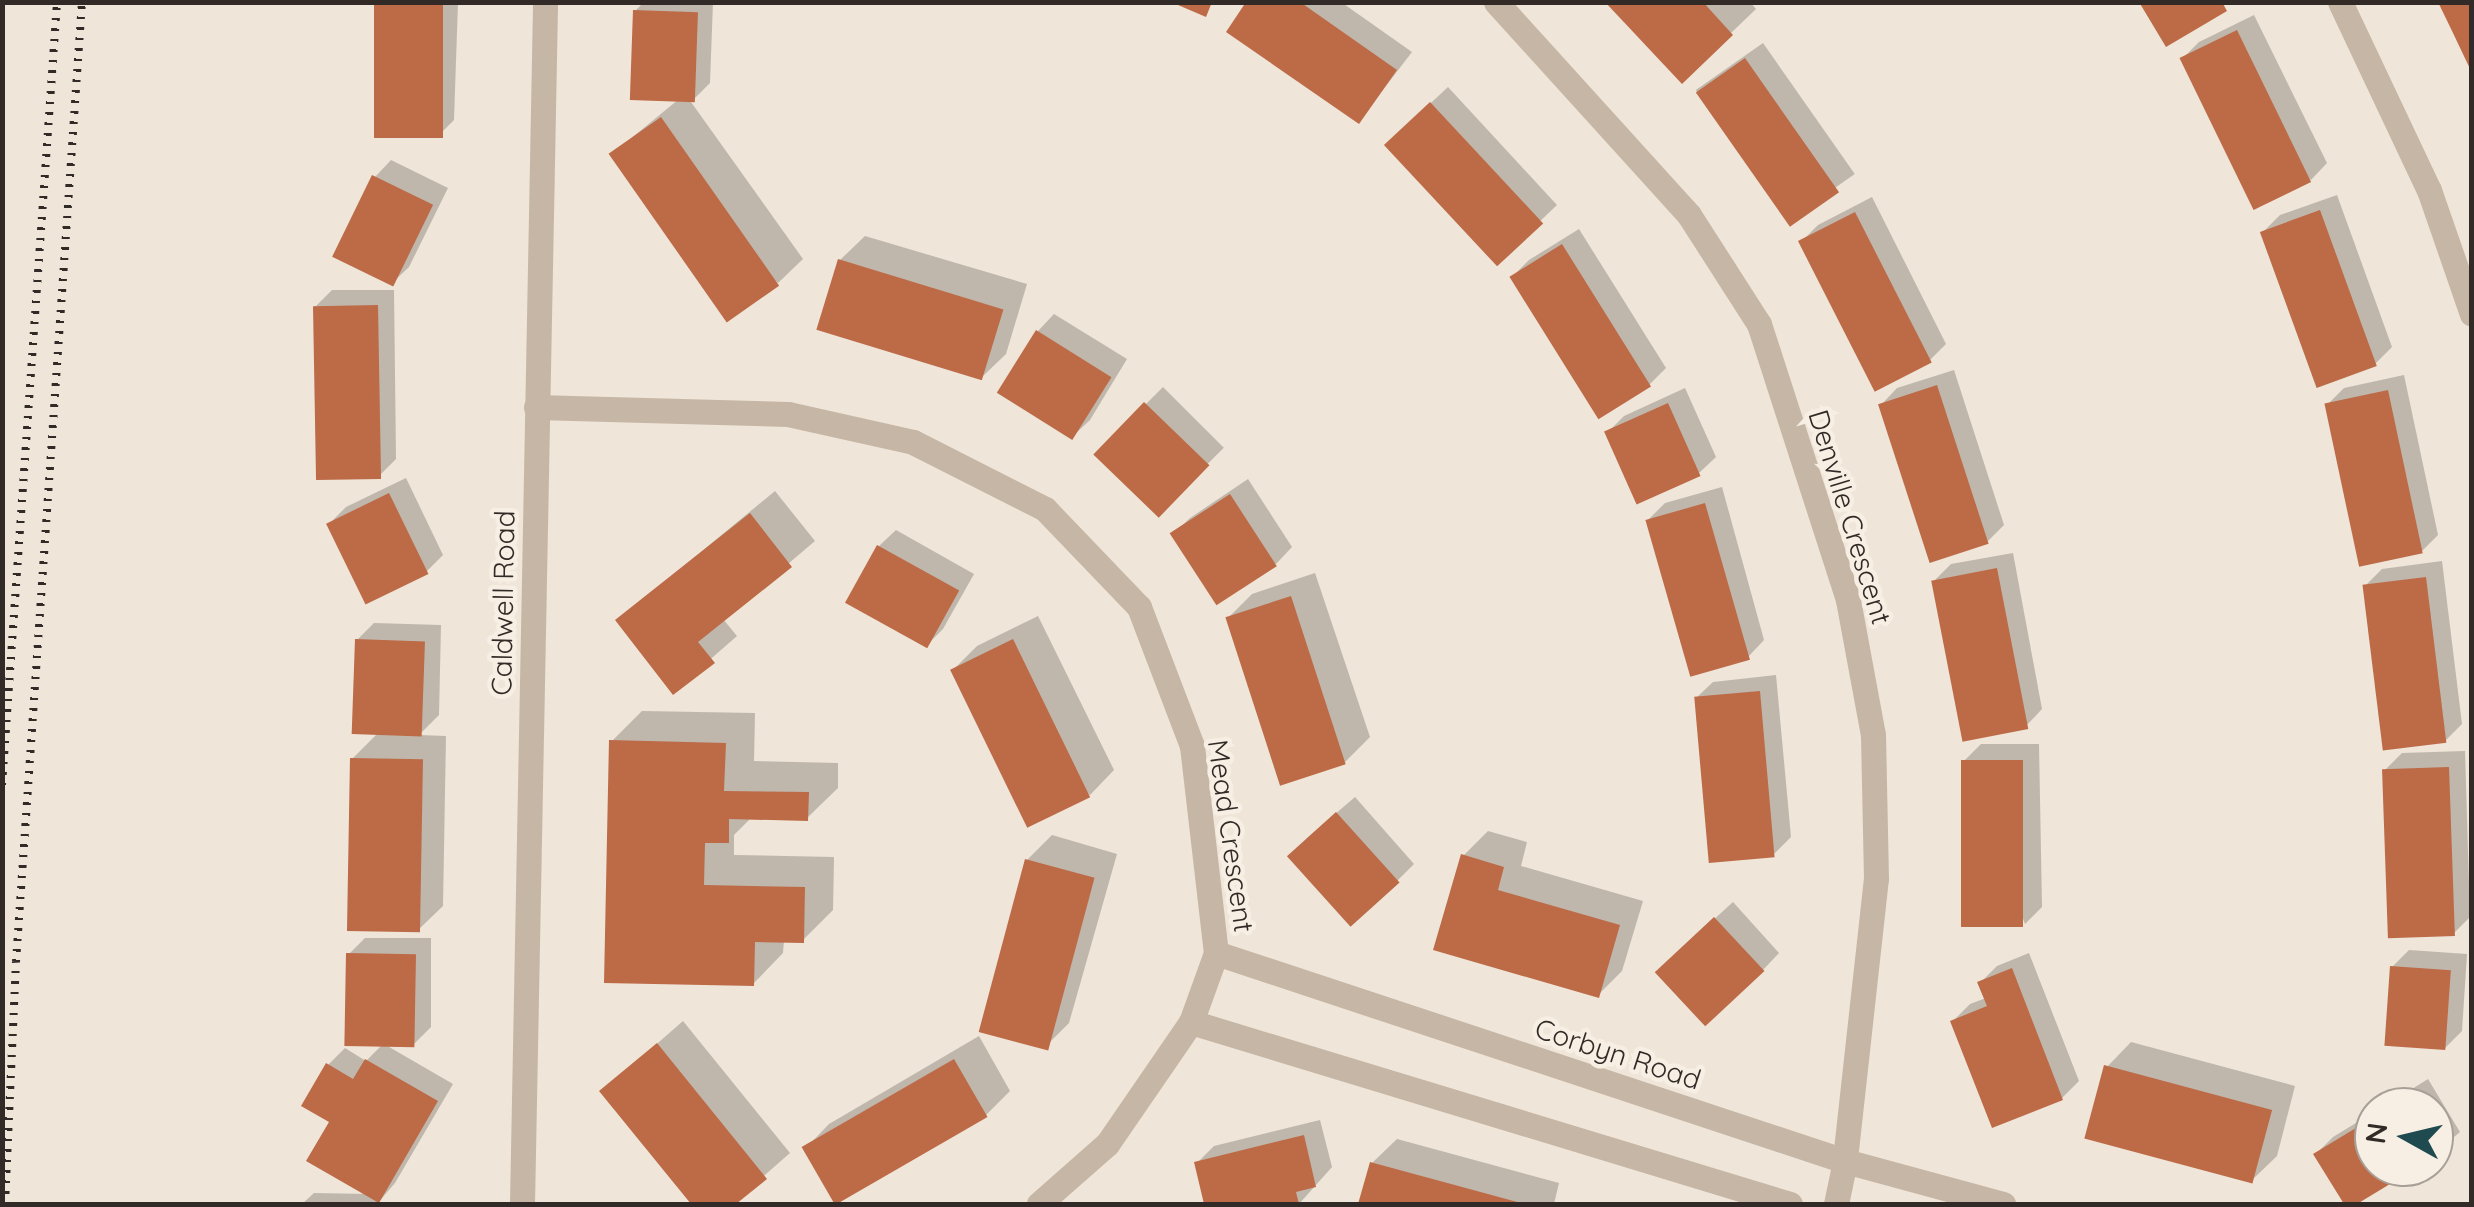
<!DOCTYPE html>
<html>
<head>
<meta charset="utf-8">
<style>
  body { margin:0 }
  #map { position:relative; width:2474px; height:1207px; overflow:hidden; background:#efe5d8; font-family:Quicksand,sans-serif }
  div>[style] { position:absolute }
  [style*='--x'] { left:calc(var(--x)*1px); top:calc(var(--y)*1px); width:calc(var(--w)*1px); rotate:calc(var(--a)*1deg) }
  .shadow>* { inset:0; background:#0003; transform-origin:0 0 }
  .building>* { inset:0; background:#bd6a47; transform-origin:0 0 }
  .street>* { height:25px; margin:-12.5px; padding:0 12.5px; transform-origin:12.5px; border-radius:12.5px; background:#c6b6a5 }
  .rail>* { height:8px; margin-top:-4px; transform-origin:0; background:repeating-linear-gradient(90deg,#322a26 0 2.5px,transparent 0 10.5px) }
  span { translate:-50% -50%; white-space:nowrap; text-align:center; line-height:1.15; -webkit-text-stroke:9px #f7efe4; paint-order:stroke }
  .street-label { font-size:28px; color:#322a26 }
  .frame { position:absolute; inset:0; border:5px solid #322a26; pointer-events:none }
  .north { position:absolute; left:2354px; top:1087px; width:100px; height:100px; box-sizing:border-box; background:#f7efe4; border:2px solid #a8a098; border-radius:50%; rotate:278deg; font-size:28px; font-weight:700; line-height:40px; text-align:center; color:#322a26 }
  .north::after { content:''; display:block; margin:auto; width:35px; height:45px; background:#1e4a50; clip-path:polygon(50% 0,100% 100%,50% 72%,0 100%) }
</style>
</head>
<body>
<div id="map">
  <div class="shadow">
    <i style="clip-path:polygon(376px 2px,458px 2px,454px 120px,437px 137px)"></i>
    <i style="clip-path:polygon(644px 2px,713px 2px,710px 83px,691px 102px,803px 259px,778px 283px,612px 154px,679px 99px,635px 11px)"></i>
    <i style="clip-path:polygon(1249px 2px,1341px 2px,1412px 52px,1359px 121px)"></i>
    <i style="clip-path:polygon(1608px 2px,1750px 2px,1756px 9px,1682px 80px)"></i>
    <i style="clip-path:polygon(2254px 15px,2327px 163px,2311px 180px,2182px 59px,2199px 42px)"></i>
    <i style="left:1763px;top:43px;width:160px;height:82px;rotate:55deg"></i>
    <i style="clip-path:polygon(1448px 87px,1557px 205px,1496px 263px,1404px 128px)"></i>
    <i style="clip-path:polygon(391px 160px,448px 188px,409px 267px,392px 283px,375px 177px)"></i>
    <i style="clip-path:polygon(2337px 195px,2392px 347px,2375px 364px,2263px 232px,2280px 215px)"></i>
    <i style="clip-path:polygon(1872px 197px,1946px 344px,1929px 361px,1801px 242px,1818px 225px)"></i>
    <i style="clip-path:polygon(1579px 229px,1666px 368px,1649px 385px,1512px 277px,1529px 260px)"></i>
    <i style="clip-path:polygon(865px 236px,1027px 284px,1006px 354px,981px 378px,840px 260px)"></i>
    <i style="clip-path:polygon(332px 290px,394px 290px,396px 459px,379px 476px,315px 307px)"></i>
    <i style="clip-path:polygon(1054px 314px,1127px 359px,1090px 420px,1073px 436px,1038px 331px)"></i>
    <i style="clip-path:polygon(1954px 370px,2004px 525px,1987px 542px,1881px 405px,1897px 388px)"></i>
    <i style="clip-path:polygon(2404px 375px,2438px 535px,2421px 552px,2327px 405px,2344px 388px)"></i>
    <i style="left:1163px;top:387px;width:86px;height:95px;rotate:45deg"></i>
    <i style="clip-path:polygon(1685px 388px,1716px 457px,1699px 473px,1607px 433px,1624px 416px)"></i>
    <i style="clip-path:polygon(406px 478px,443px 555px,426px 572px,329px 524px,346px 507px)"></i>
    <i style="clip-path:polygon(1248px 479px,1292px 547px,1276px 564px,1173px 534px,1190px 518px)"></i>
    <i style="clip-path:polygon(1722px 487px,1764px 640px,1748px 657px,1648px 520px,1665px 503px)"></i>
    <i style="clip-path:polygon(775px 491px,815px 541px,723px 619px,737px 636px,674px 691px,618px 620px)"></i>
    <i style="clip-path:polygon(896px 530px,974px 574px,943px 629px,926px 646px,879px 546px)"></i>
    <i style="clip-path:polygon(2013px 553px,2042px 709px,2026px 726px,1934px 581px,1951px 564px)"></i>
    <i style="clip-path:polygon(2442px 561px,2462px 724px,2445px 741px,2365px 586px,2382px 569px)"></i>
    <i style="clip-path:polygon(1315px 573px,1370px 737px,1345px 762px,1228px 618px,1252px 594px)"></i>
    <i style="clip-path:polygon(1038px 616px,1114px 770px,1090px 795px,953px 670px,977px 646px)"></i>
    <i style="clip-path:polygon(374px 623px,441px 625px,439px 715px,419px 735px,446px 736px,443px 906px,418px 930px,352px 759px,380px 731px,357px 640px)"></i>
    <i style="clip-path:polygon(1776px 675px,1791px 837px,1774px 854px,1696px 698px,1713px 682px)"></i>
    <i style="clip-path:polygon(642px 711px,755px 713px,754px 761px,838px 763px,838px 788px,807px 818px,752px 817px,734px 835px,734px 855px,834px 857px,833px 910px,803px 940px,784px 940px,783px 953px,753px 984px,612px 741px)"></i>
    <i style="clip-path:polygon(1981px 744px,2039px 744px,2042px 907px,2025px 924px,1964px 761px)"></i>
    <i style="clip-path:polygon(2465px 751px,2470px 917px,2453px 934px,2385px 770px,2402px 753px)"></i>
    <i style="clip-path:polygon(1355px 797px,1414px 864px,1397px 881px,1306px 839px)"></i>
    <i style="clip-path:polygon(1488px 831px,1527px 842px,1521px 866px,1643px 901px,1622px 971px,1598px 995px,1464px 855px)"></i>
    <i style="clip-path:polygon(1052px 835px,1117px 854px,1069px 1023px,1045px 1047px,1027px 860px)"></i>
    <i style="clip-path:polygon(1733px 902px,1779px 953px,1763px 970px,1675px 955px)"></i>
    <i style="clip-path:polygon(365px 938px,431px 938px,431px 1027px,414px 1044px,384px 1044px,453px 1084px,395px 1183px,377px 1204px,302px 1204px,314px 1193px,368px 1194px,332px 1121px,328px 1065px,345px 1048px,366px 1061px,383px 1044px,348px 955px)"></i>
    <i style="clip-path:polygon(2409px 950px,2467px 954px,2462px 1031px,2445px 1048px,2392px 967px)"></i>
    <i style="clip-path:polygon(2029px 953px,2079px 1081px,2062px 1098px,1953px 1021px,1970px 1004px,1986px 998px,1980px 983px,1997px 966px)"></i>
    <i style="clip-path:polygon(683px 1021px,790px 1153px,732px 1204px,694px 1204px,603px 1091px)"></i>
    <i style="clip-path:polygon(979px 1036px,1010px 1091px,986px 1115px,836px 1203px,805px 1149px,829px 1124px)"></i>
    <i style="clip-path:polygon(2131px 1042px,2295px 1086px,2277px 1156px,2252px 1180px,2107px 1067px)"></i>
    <i style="clip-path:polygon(2428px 1079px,2460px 1132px,2434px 1154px,2434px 1107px,2383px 1107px)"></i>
    <i style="clip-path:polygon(2374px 1112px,2374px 1167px,2413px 1167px,2347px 1204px,2316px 1154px,2333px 1137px)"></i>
    <i style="clip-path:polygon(1320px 1120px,1332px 1167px,1299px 1204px,1207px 1204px,1197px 1163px,1214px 1146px)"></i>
    <i style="clip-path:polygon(1397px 1139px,1559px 1183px,1554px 1204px,1361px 1204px,1372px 1163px)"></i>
  </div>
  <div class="building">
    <i style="left:374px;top:2px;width:69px;height:136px"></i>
    <i style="clip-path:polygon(1171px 2px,1212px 2px,1206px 17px)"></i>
    <i style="clip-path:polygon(1246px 2px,1300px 2px,1397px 70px,1359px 124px,1226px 32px)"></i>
    <i style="clip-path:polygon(1605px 2px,1703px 2px,1733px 35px,1682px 84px)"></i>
    <i style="clip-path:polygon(2139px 2px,2222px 2px,2227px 11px,2166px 47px)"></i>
    <i style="clip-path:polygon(2438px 2px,2472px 2px,2472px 73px,2453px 33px)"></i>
    <i style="left:633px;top:10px;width:65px;height:90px;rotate:2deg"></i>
    <i style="left:2237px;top:30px;width:169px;height:64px;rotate:64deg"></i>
    <i style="left:1745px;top:58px;width:164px;height:60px;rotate:55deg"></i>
    <i style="left:1430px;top:102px;width:166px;height:63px;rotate:47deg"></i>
    <i style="left:661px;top:117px;width:206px;height:64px;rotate:55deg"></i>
    <i style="left:372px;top:175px;width:68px;height:91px;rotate:26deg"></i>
    <i style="left:2320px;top:210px;width:166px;height:64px;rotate:70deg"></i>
    <i style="left:1855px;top:212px;width:169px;height:64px;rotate:63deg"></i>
    <i style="left:1562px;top:244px;width:168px;height:62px;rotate:58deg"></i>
    <i style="left:838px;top:259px;width:173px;height:74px;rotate:17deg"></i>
    <i style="left:378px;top:305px;width:174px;height:65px;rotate:89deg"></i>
    <i style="left:1036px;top:330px;width:89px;height:74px;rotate:32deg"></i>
    <i style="left:1937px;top:385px;width:167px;height:62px;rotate:72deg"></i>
    <i style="left:2388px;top:390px;width:167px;height:65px;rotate:78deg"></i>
    <i style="left:1144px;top:402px;width:91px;height:73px;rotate:44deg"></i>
    <i style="left:1668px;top:403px;width:80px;height:70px;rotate:66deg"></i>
    <i style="left:389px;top:493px;width:90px;height:70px;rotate:64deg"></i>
    <i style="left:1230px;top:494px;width:86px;height:72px;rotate:57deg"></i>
    <i style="left:1705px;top:503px;width:163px;height:62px;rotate:74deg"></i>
    <i style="clip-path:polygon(750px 513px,792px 567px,698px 642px,715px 663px,673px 695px,615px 620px)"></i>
    <i style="left:877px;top:545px;width:94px;height:66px;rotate:29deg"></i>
    <i style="left:1997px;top:568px;width:164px;height:67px;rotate:79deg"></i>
    <i style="left:2426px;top:577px;width:167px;height:64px;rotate:83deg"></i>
    <i style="left:1291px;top:596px;width:177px;height:69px;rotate:72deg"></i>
    <i style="left:355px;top:639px;width:70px;height:95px;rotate:2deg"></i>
    <i style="left:1013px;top:639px;width:176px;height:70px;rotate:64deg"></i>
    <i style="left:1760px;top:691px;width:167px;height:66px;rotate:85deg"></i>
    <i style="clip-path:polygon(609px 740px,726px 743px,724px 791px,809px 792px,808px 821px,729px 819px,729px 843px,705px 843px,704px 885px,805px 887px,804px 943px,755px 942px,754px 986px,604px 983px)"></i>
    <i style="left:350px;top:758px;width:73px;height:173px;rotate:1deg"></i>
    <i style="left:1961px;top:760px;width:62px;height:167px"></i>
    <i style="left:2449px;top:767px;width:169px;height:67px;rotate:88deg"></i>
    <i style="left:1336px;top:812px;width:95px;height:66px;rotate:48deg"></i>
    <i style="clip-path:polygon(1461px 854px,1504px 867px,1498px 890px,1620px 925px,1599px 998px,1433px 950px)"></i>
    <i style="left:1025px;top:859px;width:72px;height:179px;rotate:15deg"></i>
    <i style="left:1714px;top:917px;width:74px;height:81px;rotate:47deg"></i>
    <i style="left:346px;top:953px;width:70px;height:93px;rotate:1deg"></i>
    <i style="left:2390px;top:966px;width:61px;height:80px;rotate:4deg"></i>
    <i style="clip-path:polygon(2012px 968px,2063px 1100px,1992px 1128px,1950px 1021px,1987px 1006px,1977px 982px)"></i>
    <i style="clip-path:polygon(657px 1043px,767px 1179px,736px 1204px,691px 1204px,599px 1091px)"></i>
    <i style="clip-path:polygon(365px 1059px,438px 1101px,379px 1203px,306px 1161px,329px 1122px,301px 1106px,326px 1063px,353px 1079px)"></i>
    <i style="left:954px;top:1059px;width:67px;height:176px;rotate:60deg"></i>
    <i style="left:2104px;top:1065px;width:174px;height:76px;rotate:15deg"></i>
    <i style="clip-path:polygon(2410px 1094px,2418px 1107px,2390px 1107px)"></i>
    <i style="clip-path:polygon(2374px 1117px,2374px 1167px,2418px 1167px,2357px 1204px,2344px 1204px,2313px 1154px)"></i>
    <i style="clip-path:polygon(1304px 1135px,1316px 1187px,1296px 1192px,1299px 1204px,1204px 1204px,1194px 1162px)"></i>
    <i style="clip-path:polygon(1370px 1162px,1521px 1203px,1521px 1204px,1358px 1204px)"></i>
  </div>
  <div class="street">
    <i style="--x:1496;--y:2;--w:287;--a:47.8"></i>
    <i style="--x:1689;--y:215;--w:130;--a:57.3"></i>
    <i style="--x:1759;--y:324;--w:290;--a:72.1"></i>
    <i style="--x:1848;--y:600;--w:137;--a:79.5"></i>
    <i style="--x:1873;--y:735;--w:143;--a:88.8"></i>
    <i style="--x:1876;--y:878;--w:285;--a:96.3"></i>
    <i style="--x:1845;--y:1161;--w:44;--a:101.8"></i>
    <i style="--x:2340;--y:2;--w:208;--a:64.7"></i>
    <i style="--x:2429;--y:190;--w:131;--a:70.9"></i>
    <i style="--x:536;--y:407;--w:252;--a:1.6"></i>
    <i style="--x:788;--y:414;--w:128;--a:12.6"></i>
    <i style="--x:913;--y:442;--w:148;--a:26.9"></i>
    <i style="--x:1045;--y:509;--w:136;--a:46.2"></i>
    <i style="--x:1139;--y:607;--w:149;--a:69.1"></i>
    <i style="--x:1192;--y:746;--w:208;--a:83.4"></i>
    <i style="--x:1216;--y:953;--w:73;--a:109.9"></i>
    <i style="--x:1191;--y:1022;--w:148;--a:124.5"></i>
    <i style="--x:1107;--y:1144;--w:91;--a:138.6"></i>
    <i style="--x:1216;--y:953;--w:662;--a:18.3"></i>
    <i style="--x:1845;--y:1161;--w:164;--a:15.2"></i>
    <i style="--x:1191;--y:1022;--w:626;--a:16.9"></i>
    <i style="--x:522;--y:1204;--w:1202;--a:-88.9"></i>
  </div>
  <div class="rail">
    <i style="--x:2;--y:785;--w:785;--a:-85.98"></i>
    <i style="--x:5;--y:1204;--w:242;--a:-87.4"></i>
    <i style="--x:16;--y:962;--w:962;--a:-86.07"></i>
  </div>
  <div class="street-label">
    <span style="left:1850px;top:517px;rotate:73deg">Denville Crescent</span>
    <span style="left:503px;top:603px;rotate:-89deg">Caldwell Road</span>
    <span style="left:1231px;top:836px;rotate:82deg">Mead Crescent</span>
    <span style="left:1618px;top:1054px;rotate:18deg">Corbyn Road</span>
  </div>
  <div class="frame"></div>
  <div class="north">N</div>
</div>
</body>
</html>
